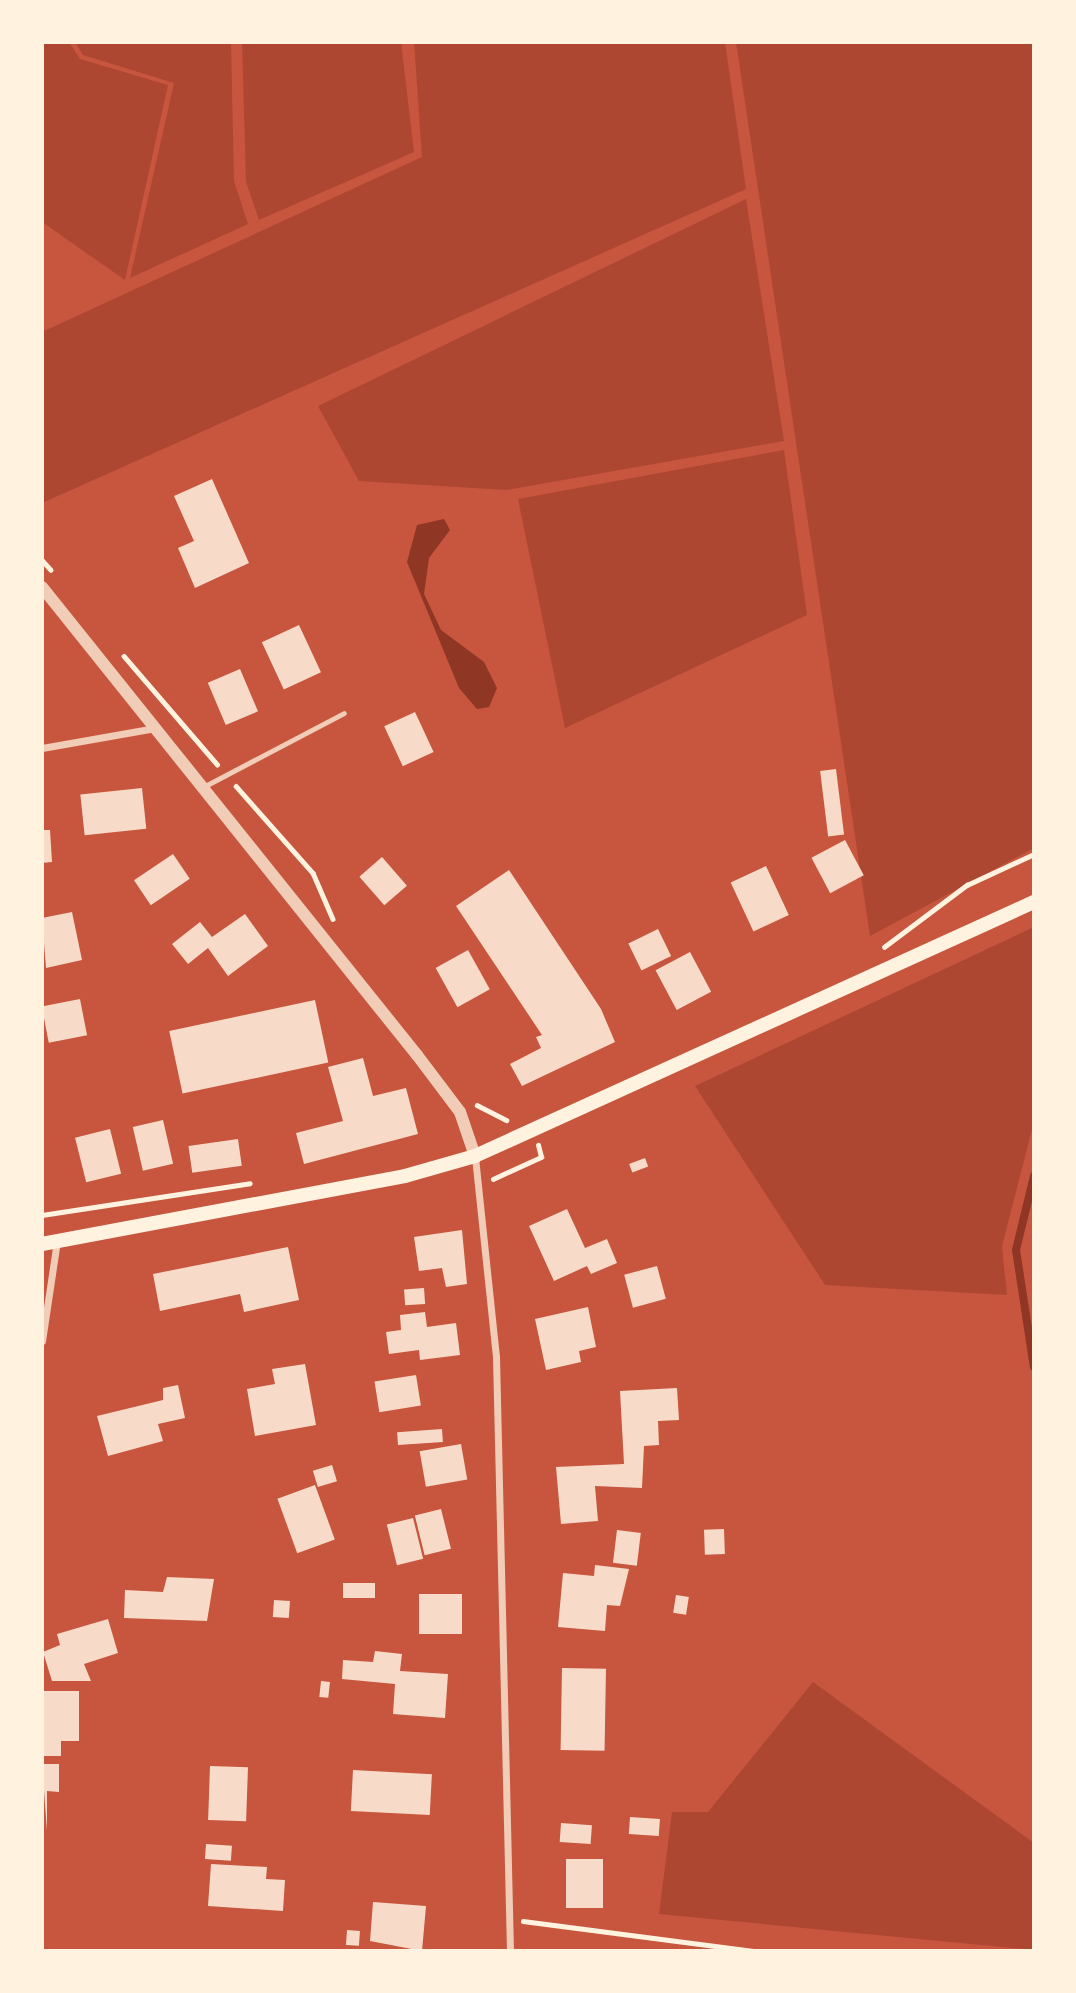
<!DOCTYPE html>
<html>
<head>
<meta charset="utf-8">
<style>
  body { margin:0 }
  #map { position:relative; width:1076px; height:1993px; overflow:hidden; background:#c8553d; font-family:"Space Grotesk",sans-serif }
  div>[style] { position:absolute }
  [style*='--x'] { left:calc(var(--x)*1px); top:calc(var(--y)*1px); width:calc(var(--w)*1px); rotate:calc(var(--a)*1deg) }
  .green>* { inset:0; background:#ae4732 }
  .water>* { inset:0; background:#8f3625 }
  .stream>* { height:8px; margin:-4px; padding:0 4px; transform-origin:4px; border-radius:4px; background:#8f3625 }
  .building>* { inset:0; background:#f7dbc8; transform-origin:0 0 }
  .path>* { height:4.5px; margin:-2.25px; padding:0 2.25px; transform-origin:2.25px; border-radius:2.25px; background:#fff3e0 }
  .service>* { height:5px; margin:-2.5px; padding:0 2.5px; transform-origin:2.5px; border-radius:2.5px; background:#f1ccb7 }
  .minor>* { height:7px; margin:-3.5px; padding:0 3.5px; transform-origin:3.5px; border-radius:3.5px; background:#f1ccb7 }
  .tertiary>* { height:12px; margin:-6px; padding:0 6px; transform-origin:6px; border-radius:6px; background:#f1ccb7 }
  .secondary>* { height:14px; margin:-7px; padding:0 7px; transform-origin:7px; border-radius:7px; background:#fff3e0 }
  span { translate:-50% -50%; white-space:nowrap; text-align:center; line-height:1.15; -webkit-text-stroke:5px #fff3e0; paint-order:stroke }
  .frame { position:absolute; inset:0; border:44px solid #fff3e0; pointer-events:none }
</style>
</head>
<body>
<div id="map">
  <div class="green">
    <i style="clip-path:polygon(42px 42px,69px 42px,80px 59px,168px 85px,125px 280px,42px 222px)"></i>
    <i style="clip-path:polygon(75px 42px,231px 42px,234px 181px,248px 224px,130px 278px,174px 83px,83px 55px)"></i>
    <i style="clip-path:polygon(242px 42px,401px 42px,414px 152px,259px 220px,246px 182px)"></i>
    <i style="clip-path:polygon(414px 42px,725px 42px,746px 189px,42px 503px,42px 332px,422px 157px)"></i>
    <i style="clip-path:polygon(736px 42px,1034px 42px,1034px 848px,870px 936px)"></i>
    <i style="clip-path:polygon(746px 199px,784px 441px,507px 490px,359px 481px,318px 406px)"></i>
    <i style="clip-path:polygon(784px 450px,807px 615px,565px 728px,518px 499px)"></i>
    <i style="clip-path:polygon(1034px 927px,1034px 1122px,1002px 1246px,1007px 1295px,825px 1285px,695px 1086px)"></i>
    <i style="clip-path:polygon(813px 1682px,1034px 1843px,1034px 1950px,659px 1914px,672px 1812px,708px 1812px)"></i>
  </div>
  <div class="water">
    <i style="clip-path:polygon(444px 519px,450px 530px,429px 558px,424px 594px,441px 630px,484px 662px,497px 688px,489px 707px,477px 709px,459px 688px,407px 562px,417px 525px)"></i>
  </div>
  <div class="stream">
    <i style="--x:1034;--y:1176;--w:76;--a:103.7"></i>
    <i style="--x:1016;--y:1250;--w:118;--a:81.3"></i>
  </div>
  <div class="building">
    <i style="clip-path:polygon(212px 479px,249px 563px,195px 588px,178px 548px,194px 541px,174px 496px)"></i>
    <i style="left:299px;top:625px;width:52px;height:41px;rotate:65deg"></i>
    <i style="left:240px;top:669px;width:46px;height:35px;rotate:67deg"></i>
    <i style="left:415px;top:712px;width:44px;height:34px;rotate:65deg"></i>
    <i style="left:836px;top:769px;width:66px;height:16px;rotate:83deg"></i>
    <i style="left:142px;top:788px;width:41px;height:62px;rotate:84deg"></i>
    <i style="clip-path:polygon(42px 830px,50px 830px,52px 862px,42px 863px)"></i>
    <i style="left:845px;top:840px;width:40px;height:38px;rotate:62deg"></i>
    <i style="left:173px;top:854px;width:30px;height:47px;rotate:56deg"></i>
    <i style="left:382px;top:857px;width:38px;height:30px;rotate:49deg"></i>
    <i style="left:766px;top:866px;width:54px;height:39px;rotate:65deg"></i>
    <i style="clip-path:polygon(509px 870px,601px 1009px,615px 1042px,522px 1086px,510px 1064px,541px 1048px,536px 1037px,542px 1035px,456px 906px)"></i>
    <i style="clip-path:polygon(72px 912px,82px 960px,46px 968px,42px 918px)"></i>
    <i style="clip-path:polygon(245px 914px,268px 946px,228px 976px,208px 948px,188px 964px,172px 944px,200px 922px,212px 937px)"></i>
    <i style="left:658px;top:929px;width:30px;height:33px;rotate:64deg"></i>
    <i style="left:468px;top:950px;width:45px;height:37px;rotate:61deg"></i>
    <i style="left:690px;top:952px;width:45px;height:39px;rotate:62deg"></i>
    <i style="left:80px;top:999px;width:37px;height:39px;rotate:79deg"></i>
    <i style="left:315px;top:1000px;width:64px;height:149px;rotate:78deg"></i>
    <i style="clip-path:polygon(363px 1058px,373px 1096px,406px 1088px,418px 1134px,304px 1164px,296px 1133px,343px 1121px,328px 1067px)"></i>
    <i style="left:163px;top:1120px;width:45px;height:31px;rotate:77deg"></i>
    <i style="left:110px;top:1129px;width:46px;height:36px;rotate:76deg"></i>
    <i style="left:238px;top:1139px;width:27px;height:50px;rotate:82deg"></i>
    <i style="left:645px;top:1158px;width:9px;height:17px;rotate:69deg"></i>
    <i style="clip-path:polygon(567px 1209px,585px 1248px,607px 1239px,617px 1263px,591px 1274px,587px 1266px,554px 1281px,529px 1226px)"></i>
    <i style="clip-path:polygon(462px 1230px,467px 1284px,446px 1287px,442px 1268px,419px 1271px,414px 1237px)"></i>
    <i style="clip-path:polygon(288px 1247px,299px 1300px,244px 1312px,240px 1294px,160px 1311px,153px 1274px)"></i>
    <i style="left:657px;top:1266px;width:34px;height:34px;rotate:75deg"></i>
    <i style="left:424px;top:1288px;width:16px;height:20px;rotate:86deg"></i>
    <i style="clip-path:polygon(588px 1307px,596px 1347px,579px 1351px,581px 1362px,546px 1370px,535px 1319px)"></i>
    <i style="clip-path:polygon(425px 1312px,427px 1327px,456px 1323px,460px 1355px,420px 1360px,419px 1350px,389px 1354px,386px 1332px,401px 1330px,400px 1315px)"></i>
    <i style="clip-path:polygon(305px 1364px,316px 1425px,255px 1436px,247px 1389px,275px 1384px,272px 1369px)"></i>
    <i style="left:416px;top:1375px;width:31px;height:42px;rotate:81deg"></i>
    <i style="clip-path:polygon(178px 1385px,185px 1418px,158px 1424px,163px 1441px,108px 1456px,97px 1416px,163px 1400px,163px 1388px)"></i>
    <i style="clip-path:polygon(677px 1388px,679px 1420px,658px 1421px,659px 1445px,644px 1446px,642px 1488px,595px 1486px,598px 1521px,561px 1524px,556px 1467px,624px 1464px,620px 1391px)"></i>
    <i style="left:442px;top:1429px;width:13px;height:45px;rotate:86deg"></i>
    <i style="left:461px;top:1444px;width:36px;height:42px;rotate:80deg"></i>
    <i style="left:332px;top:1465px;width:17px;height:20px;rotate:73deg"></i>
    <i style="left:315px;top:1485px;width:58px;height:40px;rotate:70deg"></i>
    <i style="left:441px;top:1509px;width:41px;height:27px;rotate:76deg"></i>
    <i style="left:413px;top:1518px;width:42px;height:27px;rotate:76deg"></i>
    <i style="left:724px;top:1529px;width:25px;height:20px;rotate:88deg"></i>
    <i style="left:617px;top:1530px;width:24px;height:33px;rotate:7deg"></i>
    <i style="clip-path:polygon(595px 1565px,629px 1569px,620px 1606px,607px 1605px,605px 1631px,558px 1627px,563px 1573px,594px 1576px)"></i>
    <i style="clip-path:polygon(167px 1577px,214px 1579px,207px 1621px,124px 1618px,125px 1590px,163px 1592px)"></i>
    <i style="left:343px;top:1583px;width:32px;height:15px"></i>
    <i style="left:419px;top:1594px;width:43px;height:40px"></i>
    <i style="left:676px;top:1595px;width:13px;height:18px;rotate:9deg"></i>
    <i style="left:274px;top:1600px;width:16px;height:17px;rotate:4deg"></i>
    <i style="clip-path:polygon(108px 1619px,118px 1653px,84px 1664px,91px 1681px,52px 1681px,43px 1652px,60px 1645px,57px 1634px)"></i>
    <i style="clip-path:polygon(375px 1651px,402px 1654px,400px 1671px,448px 1674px,445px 1718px,393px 1714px,395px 1684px,342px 1679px,343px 1660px,373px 1662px)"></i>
    <i style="left:562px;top:1668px;width:44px;height:82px;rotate:1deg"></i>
    <i style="left:321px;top:1681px;width:9px;height:16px;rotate:6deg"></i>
    <i style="clip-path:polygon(42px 1691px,79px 1691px,79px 1741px,61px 1741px,61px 1756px,42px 1756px)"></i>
    <i style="clip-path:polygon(42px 1764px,59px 1764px,59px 1792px,47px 1791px,47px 1831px)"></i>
    <i style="left:210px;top:1766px;width:38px;height:54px;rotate:2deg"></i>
    <i style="left:353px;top:1770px;width:79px;height:41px;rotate:3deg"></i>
    <i style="left:630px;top:1817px;width:30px;height:17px;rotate:4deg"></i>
    <i style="left:561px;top:1823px;width:31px;height:19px;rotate:4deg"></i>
    <i style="left:206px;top:1844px;width:26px;height:15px;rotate:4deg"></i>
    <i style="left:566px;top:1859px;width:37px;height:49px"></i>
    <i style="clip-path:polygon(211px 1864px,267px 1867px,266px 1879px,285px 1880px,283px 1911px,208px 1906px)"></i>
    <i style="clip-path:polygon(373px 1902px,426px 1906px,422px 1951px,370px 1941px)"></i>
    <i style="left:347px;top:1930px;width:13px;height:15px;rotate:4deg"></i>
  </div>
  <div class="path">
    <i style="--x:42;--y:560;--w:13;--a:48"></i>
    <i style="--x:124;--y:656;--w:143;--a:49.3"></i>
    <i style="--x:236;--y:786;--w:116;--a:48.5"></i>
    <i style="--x:313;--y:873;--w:50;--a:66.5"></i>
    <i style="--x:884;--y:947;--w:104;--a:-36.8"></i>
    <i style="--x:967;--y:885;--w:74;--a:-24.8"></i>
    <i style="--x:477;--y:1105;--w:33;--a:27"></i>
    <i style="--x:493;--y:1179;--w:53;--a:-24.6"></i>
    <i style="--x:541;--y:1157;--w:12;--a:-104"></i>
    <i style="--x:42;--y:1215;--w:210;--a:-8.7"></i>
    <i style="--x:523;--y:1921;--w:234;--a:7.4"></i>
  </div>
  <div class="service">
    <i style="--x:203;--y:787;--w:159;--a:-27.7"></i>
  </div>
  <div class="minor">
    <i style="--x:42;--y:748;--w:115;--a:-10"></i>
    <i style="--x:475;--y:1157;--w:201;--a:84"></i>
    <i style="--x:496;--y:1357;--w:594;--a:88.65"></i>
    <i style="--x:42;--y:1341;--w:101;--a:-81.5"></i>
  </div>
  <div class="tertiary">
    <i style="--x:42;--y:587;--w:600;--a:51.3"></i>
    <i style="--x:417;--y:1055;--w:71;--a:53"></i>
    <i style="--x:460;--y:1112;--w:46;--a:71.2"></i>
  </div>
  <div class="secondary">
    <i style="--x:42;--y:1244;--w:369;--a:-10.6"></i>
    <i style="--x:405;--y:1176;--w:73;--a:-15.9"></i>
    <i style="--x:475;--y:1156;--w:614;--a:-24.44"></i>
  </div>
  <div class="frame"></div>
</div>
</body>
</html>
